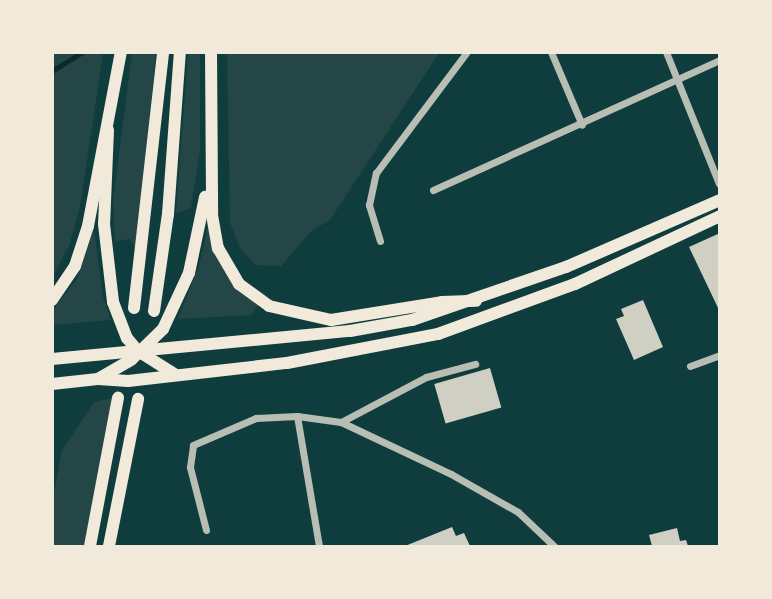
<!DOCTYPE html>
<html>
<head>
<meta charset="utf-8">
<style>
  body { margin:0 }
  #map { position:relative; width:772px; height:599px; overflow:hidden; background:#0f3d3e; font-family:Signika,sans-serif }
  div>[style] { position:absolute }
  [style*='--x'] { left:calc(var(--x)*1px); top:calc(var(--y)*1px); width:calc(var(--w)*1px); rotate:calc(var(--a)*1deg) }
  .green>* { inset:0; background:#244646 }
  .stream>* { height:4.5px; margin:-2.25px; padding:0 2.25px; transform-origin:2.25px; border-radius:2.25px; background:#0a2a2b }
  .building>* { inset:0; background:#cfcfc3; transform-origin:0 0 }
  .minor>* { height:7px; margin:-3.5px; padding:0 3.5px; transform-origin:3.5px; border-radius:3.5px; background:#b8beb3 }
  .primary>* { height:12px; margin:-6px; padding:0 6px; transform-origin:6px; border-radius:6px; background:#f1e9da }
  .trunk>* { height:12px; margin:-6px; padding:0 6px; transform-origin:6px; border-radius:6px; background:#f1e9da }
  span { translate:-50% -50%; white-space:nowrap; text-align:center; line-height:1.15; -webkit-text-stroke:5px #f1e9da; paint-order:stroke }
  .frame { position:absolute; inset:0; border:54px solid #f1e9da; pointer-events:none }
</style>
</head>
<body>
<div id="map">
  <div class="green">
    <i style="clip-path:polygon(53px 52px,103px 53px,80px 207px,69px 246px,53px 276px)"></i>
    <i style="clip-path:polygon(132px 53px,156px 53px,136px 250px,130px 239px,115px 241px,113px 200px)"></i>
    <i style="clip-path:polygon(188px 53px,200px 53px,200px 150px,191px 208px,176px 213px)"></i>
    <i style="clip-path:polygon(227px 53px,439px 53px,330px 220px,311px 231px,281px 266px,255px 265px,240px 248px,230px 223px)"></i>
    <i style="clip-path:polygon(208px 227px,216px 252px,260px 302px,252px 315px,178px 319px,199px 266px)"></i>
    <i style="clip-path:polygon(94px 229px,103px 297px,111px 320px,53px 325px,53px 309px,77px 279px)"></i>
    <i style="clip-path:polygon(114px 398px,84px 546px,53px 546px,53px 497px,62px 450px,94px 402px)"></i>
  </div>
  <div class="stream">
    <i style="--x:52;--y:71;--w:36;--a:-32"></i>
  </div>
  <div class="building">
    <i style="clip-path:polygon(720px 233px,720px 312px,689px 247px)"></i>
    <i style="clip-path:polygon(643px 300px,663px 347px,634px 360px,616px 319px,624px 316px,621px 309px)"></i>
    <i style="left:490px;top:368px;width:41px;height:58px;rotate:74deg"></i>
    <i style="clip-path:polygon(452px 527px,456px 536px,464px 533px,470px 546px,405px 546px)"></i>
    <i style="clip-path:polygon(677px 528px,680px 541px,686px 540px,688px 546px,652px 546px,649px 535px)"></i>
  </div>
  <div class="minor">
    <i style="--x:551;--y:52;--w:79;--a:67"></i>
    <i style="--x:666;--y:52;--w:142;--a:68.1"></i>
    <i style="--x:433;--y:190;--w:315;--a:-24.4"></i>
    <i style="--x:380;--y:241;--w:38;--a:-107"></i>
    <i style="--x:369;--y:205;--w:33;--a:-78"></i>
    <i style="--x:376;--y:173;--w:151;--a:-53.1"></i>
    <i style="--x:690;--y:366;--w:32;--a:-20"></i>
    <i style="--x:297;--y:416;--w:132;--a:80.4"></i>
    <i style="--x:341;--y:422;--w:96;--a:-27.9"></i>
    <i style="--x:426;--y:377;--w:51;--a:-14.9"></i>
    <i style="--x:206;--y:530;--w:65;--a:-104.3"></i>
    <i style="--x:190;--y:467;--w:22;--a:-82"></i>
    <i style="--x:193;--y:445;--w:69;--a:-23.2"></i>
    <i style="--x:256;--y:418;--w:41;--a:-2.8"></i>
    <i style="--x:297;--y:416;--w:44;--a:7.8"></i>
    <i style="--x:341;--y:422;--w:122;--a:25.3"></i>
    <i style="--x:451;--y:474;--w:77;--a:29.6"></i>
    <i style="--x:518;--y:512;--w:50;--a:43.4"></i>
  </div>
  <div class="primary">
    <i style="--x:52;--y:359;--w:299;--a:-5.4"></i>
    <i style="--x:350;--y:331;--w:63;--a:-10.1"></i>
    <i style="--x:412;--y:320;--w:163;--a:-19"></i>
    <i style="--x:566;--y:267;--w:168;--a:-23.5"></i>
    <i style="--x:52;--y:384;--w:46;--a:-6.2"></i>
    <i style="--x:98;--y:379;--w:30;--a:4"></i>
    <i style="--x:128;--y:381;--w:160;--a:-6.5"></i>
    <i style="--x:287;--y:363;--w:154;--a:-10.9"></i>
    <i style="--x:438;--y:334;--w:146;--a:-20.1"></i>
    <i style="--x:575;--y:284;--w:160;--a:-25.1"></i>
  </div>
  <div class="trunk">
    <i style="--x:211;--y:52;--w:163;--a:89.6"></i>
    <i style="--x:212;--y:215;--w:34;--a:80"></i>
    <i style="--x:218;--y:248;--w:42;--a:59.7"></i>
    <i style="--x:239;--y:284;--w:37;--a:36"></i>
    <i style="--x:269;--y:306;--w:64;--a:12.7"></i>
    <i style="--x:331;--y:320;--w:112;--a:-9.2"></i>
    <i style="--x:442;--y:302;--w:34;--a:-2"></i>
    <i style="--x:108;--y:130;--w:94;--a:92.4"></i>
    <i style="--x:104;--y:224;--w:79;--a:83.4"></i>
    <i style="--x:113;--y:302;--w:39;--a:69"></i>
    <i style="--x:127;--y:338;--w:17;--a:50"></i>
    <i style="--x:138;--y:351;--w:45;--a:32.3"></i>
    <i style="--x:52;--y:300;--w:41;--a:-55.9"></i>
    <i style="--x:75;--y:266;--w:42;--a:-72"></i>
    <i style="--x:88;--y:226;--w:177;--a:-79.3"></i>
    <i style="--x:134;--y:308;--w:258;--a:-83.5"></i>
    <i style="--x:154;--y:311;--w:98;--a:-81.8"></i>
    <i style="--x:168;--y:214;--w:162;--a:-85.8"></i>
    <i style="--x:98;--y:379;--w:39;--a:-30"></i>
    <i style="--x:132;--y:359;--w:43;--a:-44.1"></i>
    <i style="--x:163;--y:329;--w:62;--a:-65.1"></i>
    <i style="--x:189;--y:273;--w:78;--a:-78.1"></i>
    <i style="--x:90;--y:546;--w:151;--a:-79.3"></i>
    <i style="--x:109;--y:546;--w:150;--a:-78.8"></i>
  </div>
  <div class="frame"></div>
</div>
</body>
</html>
